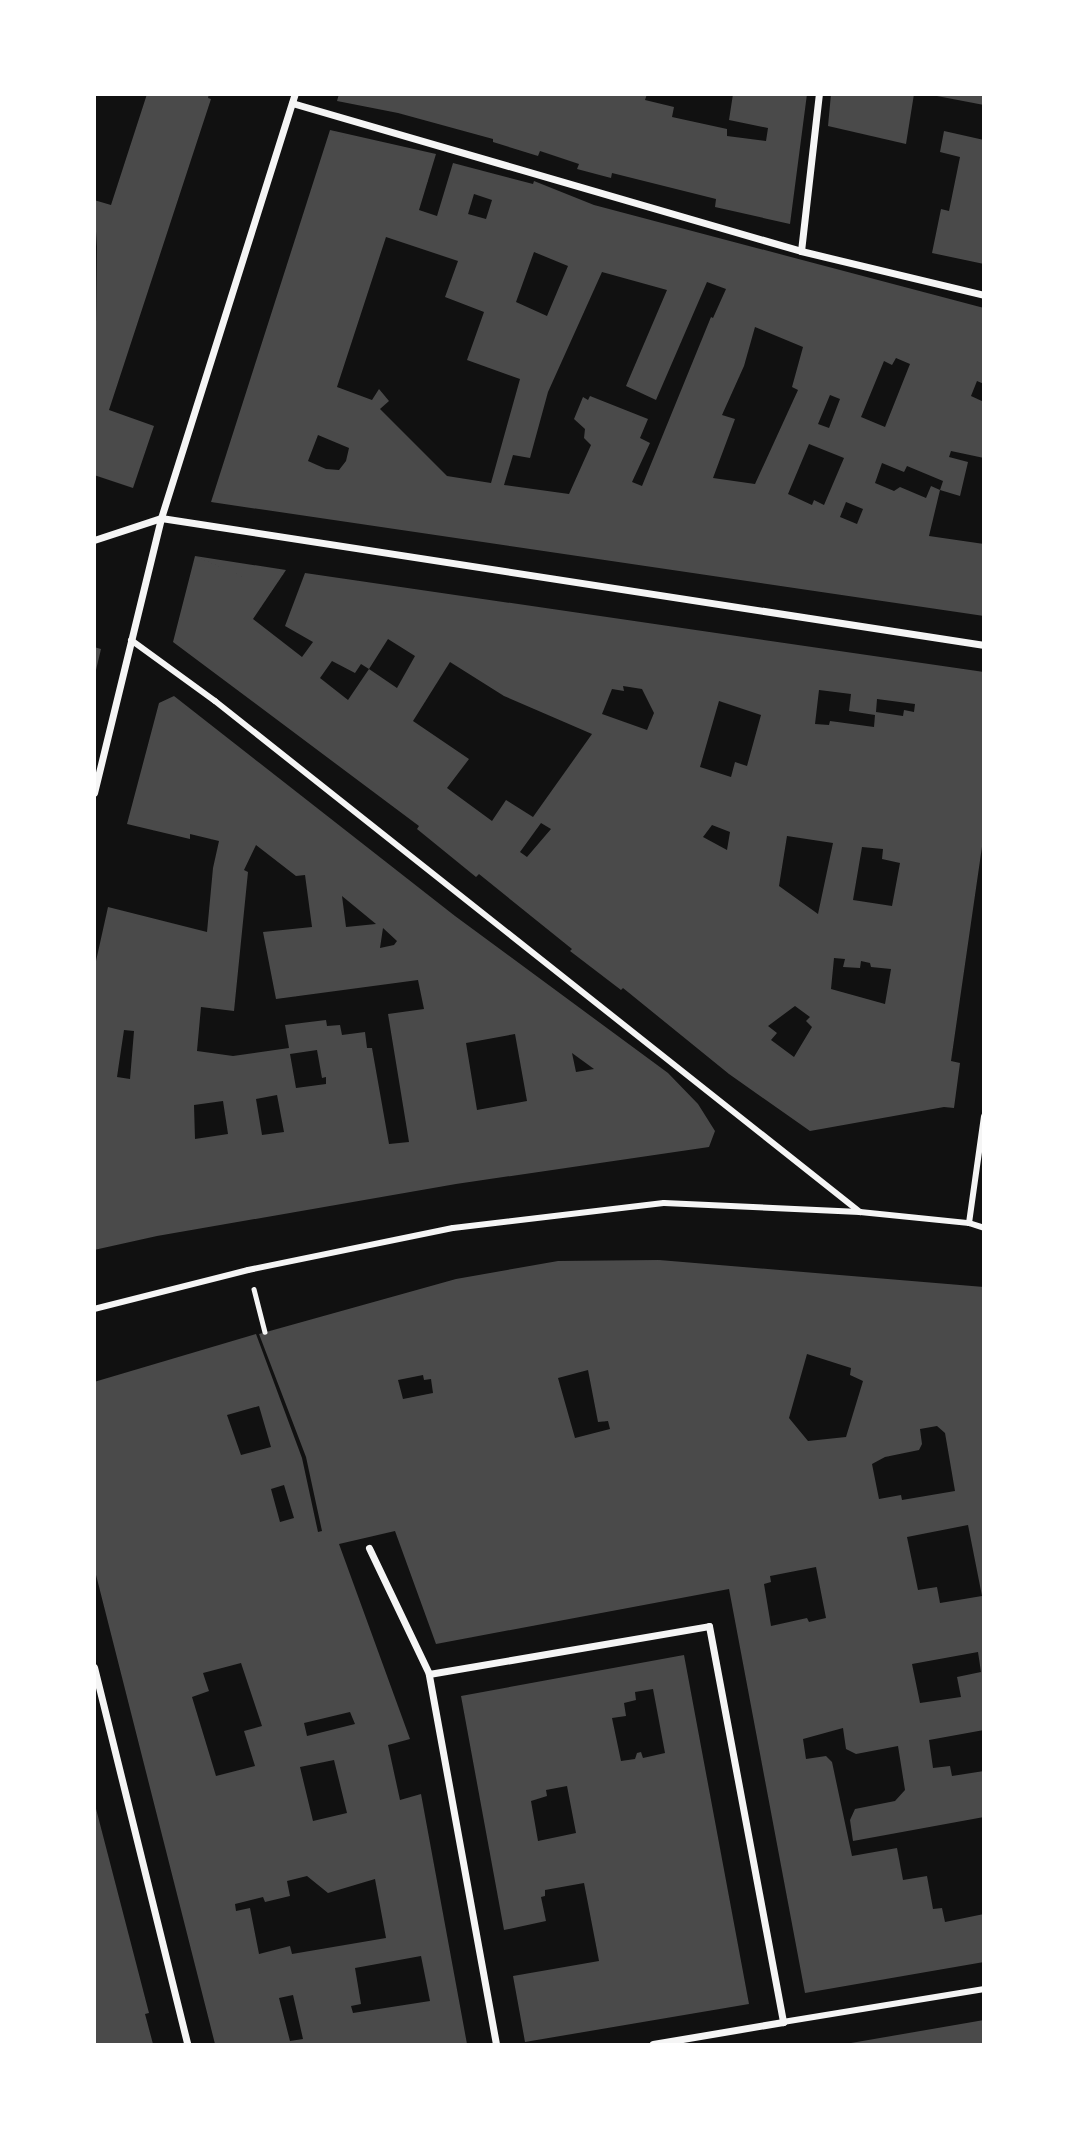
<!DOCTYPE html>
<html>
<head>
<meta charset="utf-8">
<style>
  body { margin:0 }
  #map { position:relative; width:1078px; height:2139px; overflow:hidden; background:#111; font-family:Manrope,sans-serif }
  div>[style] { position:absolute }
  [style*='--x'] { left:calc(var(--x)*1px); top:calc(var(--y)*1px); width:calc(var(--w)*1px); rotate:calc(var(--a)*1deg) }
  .building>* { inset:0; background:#4a4a4a }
  .path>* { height:4.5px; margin:-2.25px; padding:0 2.25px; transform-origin:2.25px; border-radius:2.25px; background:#f5f5f5 }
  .pedestrian>* { height:6px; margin:-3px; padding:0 3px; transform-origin:3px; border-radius:3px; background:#f5f5f5 }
  .minor>* { height:7px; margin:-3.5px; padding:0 3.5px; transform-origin:3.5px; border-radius:3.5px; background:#f5f5f5 }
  span { translate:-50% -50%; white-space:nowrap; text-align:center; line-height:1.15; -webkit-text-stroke:5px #fff; paint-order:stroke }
  .frame { position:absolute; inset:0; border:96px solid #fff; pointer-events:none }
</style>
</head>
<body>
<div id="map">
  <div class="building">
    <i style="clip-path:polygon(147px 94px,209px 94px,208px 98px,211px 99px,109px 410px,154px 426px,133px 488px,94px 475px,97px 247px,94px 200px,111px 205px)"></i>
    <i style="clip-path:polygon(339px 94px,647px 94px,645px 100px,674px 107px,672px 117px,727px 129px,727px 136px,766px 141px,768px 128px,729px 120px,733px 94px,807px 94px,790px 224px,715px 207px,716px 199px,612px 173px,611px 178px,577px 169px,579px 164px,540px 151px,538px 156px,493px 142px,493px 139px,398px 113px,337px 101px)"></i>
    <i style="clip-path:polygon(831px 94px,914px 94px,906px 144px,828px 126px)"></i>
    <i style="clip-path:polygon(937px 94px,984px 94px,984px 105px,937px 96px)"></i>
    <i style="clip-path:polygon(evenodd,330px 130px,436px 154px,419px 210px,437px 216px,453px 163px,533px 184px,534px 181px,594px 205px,984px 308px,984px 384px,977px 381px,971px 396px,984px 402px,984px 458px,951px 451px,949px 457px,968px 462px,960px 496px,940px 490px,929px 536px,984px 544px,984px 616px,211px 502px,330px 130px,474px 194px,492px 200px,486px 219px,468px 214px,474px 194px,330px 130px,386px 237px,458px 261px,445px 297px,484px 312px,467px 360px,520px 379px,491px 483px,447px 476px,380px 409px,389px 401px,379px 389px,372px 400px,337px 387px,386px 237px,330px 130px,534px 252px,568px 266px,547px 316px,516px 302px,534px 252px,330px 130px,602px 272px,667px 290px,626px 386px,656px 400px,707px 282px,726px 289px,713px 318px,711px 317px,642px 486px,632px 482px,650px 443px,640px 438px,648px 419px,590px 396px,588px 400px,583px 397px,574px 419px,585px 429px,584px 438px,591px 445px,569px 494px,504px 485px,513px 455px,530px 458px,548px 392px,602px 272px,330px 130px,755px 327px,803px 347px,792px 387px,798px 390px,755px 484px,713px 478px,735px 419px,722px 415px,744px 366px,755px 327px,330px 130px,896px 358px,910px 364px,885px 427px,861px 417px,884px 361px,892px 365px,896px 358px,330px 130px,830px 395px,840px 399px,829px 428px,818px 424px,830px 395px,330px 130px,318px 435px,349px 448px,346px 461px,339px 470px,326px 469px,308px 461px,318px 435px,330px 130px,809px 444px,844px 458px,824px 505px,814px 500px,812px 505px,788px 494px,809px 444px,330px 130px,882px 463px,904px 472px,907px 466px,943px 481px,940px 490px,931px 486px,926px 498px,900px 487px,894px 491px,875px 483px,882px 463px,330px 130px,846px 502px,863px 509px,857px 524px,840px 517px,846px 502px)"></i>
    <i style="clip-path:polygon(944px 131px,984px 140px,984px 264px,932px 253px,941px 209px,949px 211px,960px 157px,940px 152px)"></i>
    <i style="clip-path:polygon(evenodd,195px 556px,286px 570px,253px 619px,302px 657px,313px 642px,285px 626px,305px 573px,984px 672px,984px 833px,951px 1061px,960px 1063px,954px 1108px,944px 1107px,810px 1131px,729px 1074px,623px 988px,621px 990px,570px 951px,572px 949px,479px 874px,476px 877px,417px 829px,419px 826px,173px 642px,195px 556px,388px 639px,415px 656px,397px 688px,369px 669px,348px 700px,320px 678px,332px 661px,355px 673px,361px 664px,369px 669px,388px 639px,195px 556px,450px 662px,504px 696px,592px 734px,533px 817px,506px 800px,492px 821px,447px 788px,469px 759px,413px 721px,450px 662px,195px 556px,623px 686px,642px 689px,654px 713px,647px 730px,602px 714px,612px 689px,624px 691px,623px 686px,195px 556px,819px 690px,851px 694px,849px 711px,875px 715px,874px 727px,830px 721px,829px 725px,815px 724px,819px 690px,195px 556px,877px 699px,915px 704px,914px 712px,904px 710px,903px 716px,876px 712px,877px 699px,195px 556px,719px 701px,761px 715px,747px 766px,735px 762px,731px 777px,700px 767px,719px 701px,195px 556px,541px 823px,551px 829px,527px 857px,520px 852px,541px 823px,195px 556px,712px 825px,730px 832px,727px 850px,703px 837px,712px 825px,195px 556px,787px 836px,833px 843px,818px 914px,779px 886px,787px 836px,195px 556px,862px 847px,883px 849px,882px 859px,900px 863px,892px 906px,853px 900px,862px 847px,195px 556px,834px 958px,845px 959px,843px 967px,860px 968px,861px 961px,870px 963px,871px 967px,891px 969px,885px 1004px,831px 989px,834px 958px,195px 556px,795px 1006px,810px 1017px,806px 1021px,812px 1027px,794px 1057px,771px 1040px,777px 1033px,768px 1026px,795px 1006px)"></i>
    <i style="clip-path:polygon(94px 647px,101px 649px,96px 670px,94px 670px)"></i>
    <i style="clip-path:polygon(evenodd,174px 696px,455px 916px,668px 1073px,698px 1104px,715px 1131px,709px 1147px,456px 1184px,157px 1236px,94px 1250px,94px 970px,108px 907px,207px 932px,213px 868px,219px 841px,190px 834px,190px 839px,127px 824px,159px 703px,174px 696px,256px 845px,296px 876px,305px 875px,312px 927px,263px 932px,276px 999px,418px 980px,424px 1009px,388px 1014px,409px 1142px,389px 1144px,372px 1048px,367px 1048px,365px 1032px,342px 1035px,340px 1025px,327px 1026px,326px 1020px,285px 1025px,289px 1048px,233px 1056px,197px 1051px,201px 1007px,234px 1011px,248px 872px,244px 870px,256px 845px,174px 696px,342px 896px,376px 924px,346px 927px,342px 896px,174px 696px,383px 928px,397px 941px,394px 945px,380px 948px,383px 928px,174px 696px,124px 1030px,134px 1031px,130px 1079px,117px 1077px,124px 1030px,174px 696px,515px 1034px,527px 1101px,477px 1110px,466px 1043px,515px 1034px,174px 696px,317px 1050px,322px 1078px,326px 1077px,326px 1084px,296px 1088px,290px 1054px,317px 1050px,174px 696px,572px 1053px,594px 1069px,576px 1072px,572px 1053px,174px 696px,277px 1095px,284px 1132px,262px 1135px,256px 1099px,277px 1095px,174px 696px,223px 1101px,228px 1134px,195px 1139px,194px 1105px,223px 1101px)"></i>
    <i style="clip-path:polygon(evenodd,659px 1260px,984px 1287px,984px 1730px,929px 1740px,933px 1768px,950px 1766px,952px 1776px,984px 1771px,984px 1817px,853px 1841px,850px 1820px,855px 1809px,895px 1801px,905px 1790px,898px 1746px,856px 1754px,846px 1749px,843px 1728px,803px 1739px,806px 1759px,826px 1756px,832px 1762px,852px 1856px,897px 1848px,903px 1880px,927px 1876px,933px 1909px,942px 1908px,945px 1922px,984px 1914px,984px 1962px,805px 1993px,729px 1589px,436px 1644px,395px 1531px,339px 1544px,410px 1739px,388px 1745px,400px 1800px,421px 1794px,467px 2044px,215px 2044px,94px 1567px,94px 1382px,256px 1334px,302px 1458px,318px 1532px,322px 1531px,306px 1457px,259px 1334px,456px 1279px,558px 1261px,659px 1260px,807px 1354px,851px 1368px,850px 1375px,863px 1381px,846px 1437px,808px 1441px,789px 1418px,807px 1354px,659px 1260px,588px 1370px,598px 1422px,608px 1421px,610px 1429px,575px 1438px,558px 1378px,588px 1370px,659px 1260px,423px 1375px,424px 1380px,431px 1379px,433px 1393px,403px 1399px,398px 1380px,423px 1375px,659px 1260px,259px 1406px,271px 1447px,241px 1455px,227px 1415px,259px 1406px,659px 1260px,937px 1426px,945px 1433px,955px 1491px,902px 1500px,901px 1495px,879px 1499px,872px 1464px,885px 1457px,919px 1450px,922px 1444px,920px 1429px,937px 1426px,659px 1260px,284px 1485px,294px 1518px,280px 1522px,271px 1489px,284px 1485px,659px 1260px,968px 1525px,982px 1596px,940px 1603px,937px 1587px,918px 1590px,907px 1537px,968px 1525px,659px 1260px,816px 1567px,826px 1618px,809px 1622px,807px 1618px,771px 1626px,764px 1584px,771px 1582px,770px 1576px,816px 1567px,659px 1260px,978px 1652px,981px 1672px,957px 1677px,961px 1697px,920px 1703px,912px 1664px,978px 1652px,659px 1260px,241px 1663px,262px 1726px,244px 1731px,255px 1766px,216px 1776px,192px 1697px,209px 1691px,203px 1673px,241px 1663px,659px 1260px,350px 1712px,355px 1724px,307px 1736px,304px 1723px,350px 1712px,659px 1260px,334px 1760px,347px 1813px,313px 1821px,300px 1767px,334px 1760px,659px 1260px,307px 1876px,328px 1893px,375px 1879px,386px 1938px,292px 1954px,290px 1946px,259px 1954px,250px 1908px,236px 1911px,235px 1904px,263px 1897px,265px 1902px,290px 1896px,287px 1881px,307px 1876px,659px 1260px,421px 1956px,430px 2001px,353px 2013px,351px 2006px,361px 2004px,355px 1968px,421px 1956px,659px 1260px,293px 1995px,303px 2039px,290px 2041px,279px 1998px,293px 1995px)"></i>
    <i style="clip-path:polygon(evenodd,684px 1655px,749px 2004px,525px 2042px,513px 1976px,599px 1961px,584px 1883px,545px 1890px,545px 1896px,541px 1897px,546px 1921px,504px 1930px,461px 1696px,684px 1655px,653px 1689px,665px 1753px,643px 1758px,641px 1752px,637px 1753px,635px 1759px,621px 1761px,612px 1718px,626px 1716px,624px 1703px,636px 1700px,635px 1692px,653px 1689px,684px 1655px,567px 1786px,576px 1833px,538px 1841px,531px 1801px,547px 1796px,546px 1790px,567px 1786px)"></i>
    <i style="clip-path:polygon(94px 1801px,149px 2013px,145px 2014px,153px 2044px,95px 2044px)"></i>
    <i style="clip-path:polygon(984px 2020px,984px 2044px,851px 2044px,851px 2043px)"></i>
  </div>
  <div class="path">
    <i style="--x:254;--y:1289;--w:44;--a:75.7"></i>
  </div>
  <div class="pedestrian">
    <i style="--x:131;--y:640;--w:104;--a:36"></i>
    <i style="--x:215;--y:701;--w:823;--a:38.39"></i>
    <i style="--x:969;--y:1223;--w:108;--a:-82"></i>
    <i style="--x:94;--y:1309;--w:159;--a:-14.2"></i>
    <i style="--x:248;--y:1270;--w:209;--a:-11.6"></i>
    <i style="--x:453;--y:1228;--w:212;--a:-6.8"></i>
    <i style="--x:664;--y:1203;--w:196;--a:2.6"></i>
    <i style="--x:860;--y:1212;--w:110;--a:5.8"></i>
    <i style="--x:969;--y:1223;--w:16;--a:18"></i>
    <i style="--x:783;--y:2022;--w:204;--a:-9.3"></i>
  </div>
  <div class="minor">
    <i style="--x:292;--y:103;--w:530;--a:16.21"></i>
    <i style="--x:801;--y:251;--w:188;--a:13.5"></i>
    <i style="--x:801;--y:251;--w:158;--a:-83.5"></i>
    <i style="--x:94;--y:540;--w:71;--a:-18.2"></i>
    <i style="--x:161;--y:518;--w:833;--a:8.77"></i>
    <i style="--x:94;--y:793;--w:283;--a:-76.3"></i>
    <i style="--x:161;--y:518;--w:445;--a:-72.5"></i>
    <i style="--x:369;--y:1548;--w:140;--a:64.5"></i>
    <i style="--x:94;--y:1667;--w:388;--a:76.1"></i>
    <i style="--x:496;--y:2044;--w:376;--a:-100.3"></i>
    <i style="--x:429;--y:1674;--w:284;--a:-9.7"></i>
    <i style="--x:709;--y:1626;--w:403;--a:79.4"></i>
    <i style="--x:783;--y:2022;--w:132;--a:170.4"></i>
  </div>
  <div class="frame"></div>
</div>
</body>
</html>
